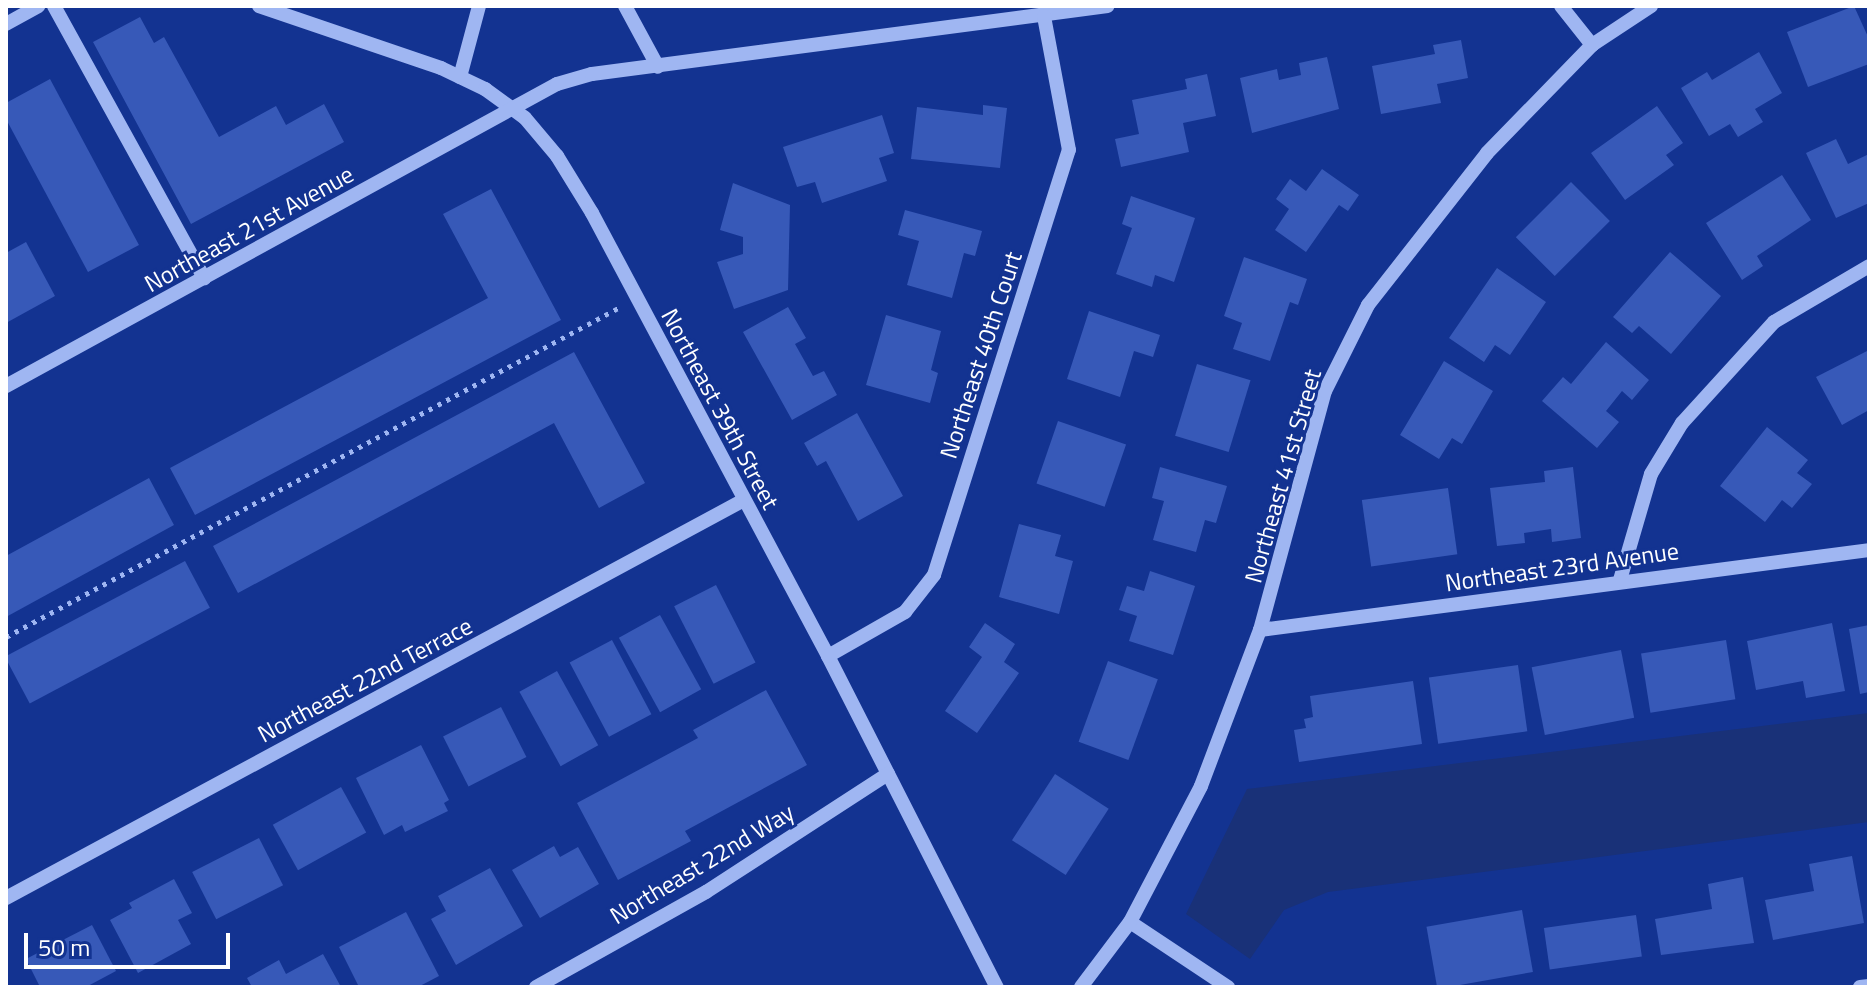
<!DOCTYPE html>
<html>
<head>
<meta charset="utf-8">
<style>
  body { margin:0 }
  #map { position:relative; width:1875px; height:993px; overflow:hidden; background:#133391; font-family:"Titillium Web",sans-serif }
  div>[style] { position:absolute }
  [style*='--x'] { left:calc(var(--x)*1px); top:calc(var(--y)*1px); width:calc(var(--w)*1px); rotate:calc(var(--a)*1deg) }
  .water>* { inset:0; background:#193178 }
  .building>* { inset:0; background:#3759b8; transform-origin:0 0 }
  .path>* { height:5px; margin-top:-2.5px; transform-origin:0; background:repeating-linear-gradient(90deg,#9fb6f2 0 4px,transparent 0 10px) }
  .minor>* { height:14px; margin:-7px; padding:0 7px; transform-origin:7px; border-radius:7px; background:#9fb6f2 }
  span { translate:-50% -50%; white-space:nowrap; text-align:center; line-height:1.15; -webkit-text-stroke:6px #133391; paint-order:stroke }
  .street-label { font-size:24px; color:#fff }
  .frame { position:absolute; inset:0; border:8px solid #fff; pointer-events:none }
  .scale { position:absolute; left:24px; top:933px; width:206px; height:36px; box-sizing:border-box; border:4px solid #fff; border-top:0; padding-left:10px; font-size:24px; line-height:28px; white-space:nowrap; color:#fff; -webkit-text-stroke:6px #133391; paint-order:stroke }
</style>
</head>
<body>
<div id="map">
  <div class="water">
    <i style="clip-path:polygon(1869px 713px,1869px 822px,1328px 892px,1284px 910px,1250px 959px,1186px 914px,1247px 789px)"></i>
  </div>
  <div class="building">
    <i style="clip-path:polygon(1854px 6px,1869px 39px,1869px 64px,1808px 87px,1787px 32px)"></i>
    <i style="clip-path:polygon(140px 17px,154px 43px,164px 37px,219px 137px,276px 106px,286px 125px,324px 104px,344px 142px,191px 224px,93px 42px)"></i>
    <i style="clip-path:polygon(1461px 40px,1468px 78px,1437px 84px,1441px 103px,1381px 114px,1372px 66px,1435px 54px,1433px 45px)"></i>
    <i style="clip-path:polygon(1759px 52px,1782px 93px,1755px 109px,1763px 122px,1738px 137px,1730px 124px,1709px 136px,1681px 88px,1707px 72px,1712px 80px)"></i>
    <i style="clip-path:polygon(1327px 57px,1339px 109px,1252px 133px,1240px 78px,1277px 69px,1279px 80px,1301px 75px,1299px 63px)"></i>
    <i style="clip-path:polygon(1207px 74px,1216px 116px,1183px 123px,1189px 152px,1121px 167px,1115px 139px,1139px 134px,1132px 100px,1187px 89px,1185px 79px)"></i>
    <i style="clip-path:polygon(50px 79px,139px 245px,88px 272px,6px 119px,6px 103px)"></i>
    <i style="clip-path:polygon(983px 105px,1007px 108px,1000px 168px,911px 159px,917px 107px,983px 115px)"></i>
    <i style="clip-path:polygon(1657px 106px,1683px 143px,1666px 155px,1674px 165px,1625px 200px,1591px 153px)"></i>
    <i style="clip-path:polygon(882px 115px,894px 153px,879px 158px,887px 181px,822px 203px,815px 182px,797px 187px,783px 147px)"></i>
    <i style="clip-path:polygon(1836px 139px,1848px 164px,1869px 154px,1869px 203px,1836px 218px,1806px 153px)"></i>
    <i style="clip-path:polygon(1322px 169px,1359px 195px,1348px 211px,1339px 205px,1306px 252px,1275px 230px,1289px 209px,1276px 199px,1290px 179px,1306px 191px)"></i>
    <i style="clip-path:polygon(1782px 175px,1811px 220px,1757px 256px,1763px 266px,1742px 280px,1706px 223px)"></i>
    <i style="left:1571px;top:182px;width:55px;height:78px;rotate:45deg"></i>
    <i style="clip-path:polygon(733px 183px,790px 205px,788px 290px,734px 309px,717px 262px,743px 254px,743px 237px,720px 230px)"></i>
    <i style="clip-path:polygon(491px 189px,561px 320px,195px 515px,170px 468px,488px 298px,443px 214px)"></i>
    <i style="clip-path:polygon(1131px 196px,1195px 218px,1174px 282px,1155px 275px,1152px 287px,1116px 274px,1132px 228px,1122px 224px)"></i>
    <i style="clip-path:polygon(905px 210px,982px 231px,975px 256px,964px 253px,952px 298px,907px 285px,919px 241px,898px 235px)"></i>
    <i style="clip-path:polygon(26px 242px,55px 296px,6px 323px,6px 253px)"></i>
    <i style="clip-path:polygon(1670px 252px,1721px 296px,1671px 354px,1639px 326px,1632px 333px,1613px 317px)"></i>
    <i style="clip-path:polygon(1244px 257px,1307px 279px,1298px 305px,1290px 302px,1270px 361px,1233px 349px,1242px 323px,1224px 316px)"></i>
    <i style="clip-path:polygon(1497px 268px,1546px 302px,1510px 355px,1495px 345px,1484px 362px,1449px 338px)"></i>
    <i style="clip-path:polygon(788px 307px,806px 338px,795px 344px,813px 376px,824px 371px,837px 395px,792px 420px,743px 332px)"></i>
    <i style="clip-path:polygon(1089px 311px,1160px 335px,1153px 357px,1134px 351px,1120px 397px,1067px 379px)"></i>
    <i style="clip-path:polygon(886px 315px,941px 331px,931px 370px,938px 373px,930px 403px,866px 385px)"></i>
    <i style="clip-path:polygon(1606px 342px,1649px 380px,1632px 400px,1622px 391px,1606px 411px,1619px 422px,1597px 448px,1542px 401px,1563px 377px,1571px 384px)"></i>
    <i style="clip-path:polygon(1869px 350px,1869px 410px,1842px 425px,1816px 377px)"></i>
    <i style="clip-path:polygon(574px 352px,645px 483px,599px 508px,554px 423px,238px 593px,213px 546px)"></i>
    <i style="clip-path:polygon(1444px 361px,1493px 391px,1462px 444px,1452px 438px,1439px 459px,1400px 435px)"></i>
    <i style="left:1197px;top:364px;width:56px;height:75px;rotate:17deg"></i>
    <i style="clip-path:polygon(857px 413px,903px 496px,858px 521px,826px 461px,817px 466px,804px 443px)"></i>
    <i style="left:1058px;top:421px;width:72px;height:66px;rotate:19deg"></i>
    <i style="clip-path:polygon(1767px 427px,1808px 460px,1797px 473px,1812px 484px,1792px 508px,1782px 500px,1765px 522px,1720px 486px)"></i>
    <i style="clip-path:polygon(1160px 467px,1227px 486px,1216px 523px,1205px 520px,1196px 552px,1153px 540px,1164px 501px,1152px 498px)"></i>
    <i style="clip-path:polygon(1573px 467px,1581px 538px,1552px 542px,1551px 529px,1524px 533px,1525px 543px,1497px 546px,1490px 488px,1545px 482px,1544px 471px)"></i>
    <i style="clip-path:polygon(149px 478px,174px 525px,6px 617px,6px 556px)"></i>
    <i style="left:1448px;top:488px;width:67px;height:87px;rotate:82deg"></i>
    <i style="clip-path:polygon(1019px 524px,1061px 535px,1055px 556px,1073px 561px,1059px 614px,999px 597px)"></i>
    <i style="left:185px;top:561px;width:53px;height:204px;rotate:62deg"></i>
    <i style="clip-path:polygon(1150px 571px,1195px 586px,1173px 655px,1129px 641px,1137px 616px,1119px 610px,1127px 586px,1144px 591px)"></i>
    <i style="left:716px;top:585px;width:87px;height:47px;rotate:63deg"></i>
    <i style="left:660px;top:615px;width:85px;height:47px;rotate:61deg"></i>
    <i style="clip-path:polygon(985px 623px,1015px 644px,1004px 662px,1019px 673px,977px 733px,945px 711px,982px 657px,969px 647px)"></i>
    <i style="clip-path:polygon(1832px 623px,1845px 691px,1806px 698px,1803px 681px,1756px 690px,1747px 641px)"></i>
    <i style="clip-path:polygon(1869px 625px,1869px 692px,1860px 694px,1849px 629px)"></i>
    <i style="left:612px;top:640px;width:84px;height:48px;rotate:62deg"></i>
    <i style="left:1726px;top:640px;width:60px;height:86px;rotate:81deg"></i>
    <i style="left:1621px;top:650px;width:69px;height:91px;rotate:79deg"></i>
    <i style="left:1108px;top:661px;width:53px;height:86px;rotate:20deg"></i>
    <i style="left:1518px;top:665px;width:67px;height:90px;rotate:82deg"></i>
    <i style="left:557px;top:671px;width:85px;height:43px;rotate:61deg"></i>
    <i style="clip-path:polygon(1413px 681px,1422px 744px,1299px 762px,1294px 730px,1306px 728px,1304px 719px,1313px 717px,1310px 696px)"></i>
    <i style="clip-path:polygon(766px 690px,807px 765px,685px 831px,691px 841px,618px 880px,577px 803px,698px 738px,693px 730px)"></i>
    <i style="left:501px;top:707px;width:56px;height:65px;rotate:63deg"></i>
    <i style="clip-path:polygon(421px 745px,449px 800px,444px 803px,448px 811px,405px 832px,402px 825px,384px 835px,356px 778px)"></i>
    <i style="left:1055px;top:774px;width:64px;height:79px;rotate:33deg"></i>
    <i style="left:341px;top:787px;width:52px;height:78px;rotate:61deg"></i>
    <i style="left:259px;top:838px;width:53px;height:75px;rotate:63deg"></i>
    <i style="clip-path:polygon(554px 846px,560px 857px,578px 847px,599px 884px,540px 918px,512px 870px)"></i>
    <i style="clip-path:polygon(1852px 856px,1864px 923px,1773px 940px,1765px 900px,1814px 891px,1809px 864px)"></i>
    <i style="clip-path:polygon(490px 868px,523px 926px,456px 965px,431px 919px,446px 911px,438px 896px)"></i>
    <i style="clip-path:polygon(1743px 877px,1754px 943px,1661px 955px,1655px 919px,1712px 909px,1708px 884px)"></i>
    <i style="clip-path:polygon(174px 879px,192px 913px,178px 920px,191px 944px,138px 973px,110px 920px,132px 908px,129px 903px)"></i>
    <i style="left:1522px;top:910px;width:63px;height:97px;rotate:80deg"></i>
    <i style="clip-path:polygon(406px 912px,439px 976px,418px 987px,359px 987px,339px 947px)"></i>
    <i style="left:1636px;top:915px;width:42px;height:93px;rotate:82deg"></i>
    <i style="clip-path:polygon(92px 925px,116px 971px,86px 987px,40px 987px,26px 959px)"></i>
    <i style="clip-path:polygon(323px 954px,341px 987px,252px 987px,247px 978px,279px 960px,286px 974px)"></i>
  </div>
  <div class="path">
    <i style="--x:6;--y:637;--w:699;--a:-28.25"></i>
  </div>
  <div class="minor">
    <i style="--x:54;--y:6;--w:311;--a:61.1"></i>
    <i style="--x:259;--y:6;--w:192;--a:18.8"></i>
    <i style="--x:441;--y:68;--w:49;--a:25.5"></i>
    <i style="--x:485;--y:89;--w:49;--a:35.9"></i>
    <i style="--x:525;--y:118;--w:50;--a:49.9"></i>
    <i style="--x:557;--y:156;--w:67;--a:58.4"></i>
    <i style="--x:592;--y:213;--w:502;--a:61.95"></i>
    <i style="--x:828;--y:656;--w:372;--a:63"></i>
    <i style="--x:625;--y:6;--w:69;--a:61.6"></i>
    <i style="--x:1561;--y:6;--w:50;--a:51.5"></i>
    <i style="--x:6;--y:24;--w:37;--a:-29"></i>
    <i style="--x:460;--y:77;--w:73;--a:-75"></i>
    <i style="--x:6;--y:386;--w:628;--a:-28.73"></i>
    <i style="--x:557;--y:84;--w:36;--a:-16"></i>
    <i style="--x:592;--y:74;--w:520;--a:-7.51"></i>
    <i style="--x:1620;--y:580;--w:110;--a:-73.7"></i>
    <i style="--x:1651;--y:474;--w:60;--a:-58.7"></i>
    <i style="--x:1682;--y:423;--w:137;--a:-47.7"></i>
    <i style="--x:1774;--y:322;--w:110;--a:-30.5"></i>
    <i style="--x:1260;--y:630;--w:614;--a:-7.48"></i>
    <i style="--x:828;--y:656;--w:89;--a:-29.7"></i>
    <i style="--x:905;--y:612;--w:47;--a:-51.9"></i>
    <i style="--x:934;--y:575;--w:446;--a:-72.4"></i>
    <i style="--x:1069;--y:150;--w:136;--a:-100.6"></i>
    <i style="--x:6;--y:898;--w:838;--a:-28.34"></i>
    <i style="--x:1130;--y:922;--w:118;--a:33.6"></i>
    <i style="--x:536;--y:987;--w:195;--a:-29.2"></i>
    <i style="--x:706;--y:892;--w:217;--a:-33"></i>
    <i style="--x:1081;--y:987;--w:81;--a:-53"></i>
    <i style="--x:1130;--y:922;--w:153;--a:-62.4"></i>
    <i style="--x:1201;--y:786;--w:167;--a:-69.3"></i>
    <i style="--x:1260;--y:630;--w:248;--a:-74.8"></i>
    <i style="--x:1325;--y:391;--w:96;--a:-63.4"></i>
    <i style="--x:1368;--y:305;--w:193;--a:-51.9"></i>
    <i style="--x:1487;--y:153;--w:151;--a:-45.8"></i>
    <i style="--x:1592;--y:45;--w:71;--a:-33.5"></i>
    <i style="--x:1860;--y:987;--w:9;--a:-6"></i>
  </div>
  <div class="street-label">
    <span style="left:249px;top:229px;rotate:-29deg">Northeast 21st Avenue</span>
    <span style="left:981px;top:355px;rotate:-72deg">Northeast 40th Court</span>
    <span style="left:720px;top:409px;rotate:62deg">Northeast 39th Street</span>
    <span style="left:1283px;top:476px;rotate:-74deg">Northeast 41st Street</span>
    <span style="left:1562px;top:567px;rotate:-8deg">Northeast 23rd Avenue</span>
    <span style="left:365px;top:680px;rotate:-28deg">Northeast 22nd Terrace</span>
    <span style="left:702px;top:864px;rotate:-31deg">Northeast 22nd Way</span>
  </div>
  <div class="frame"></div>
  <div class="scale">50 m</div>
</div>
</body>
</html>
